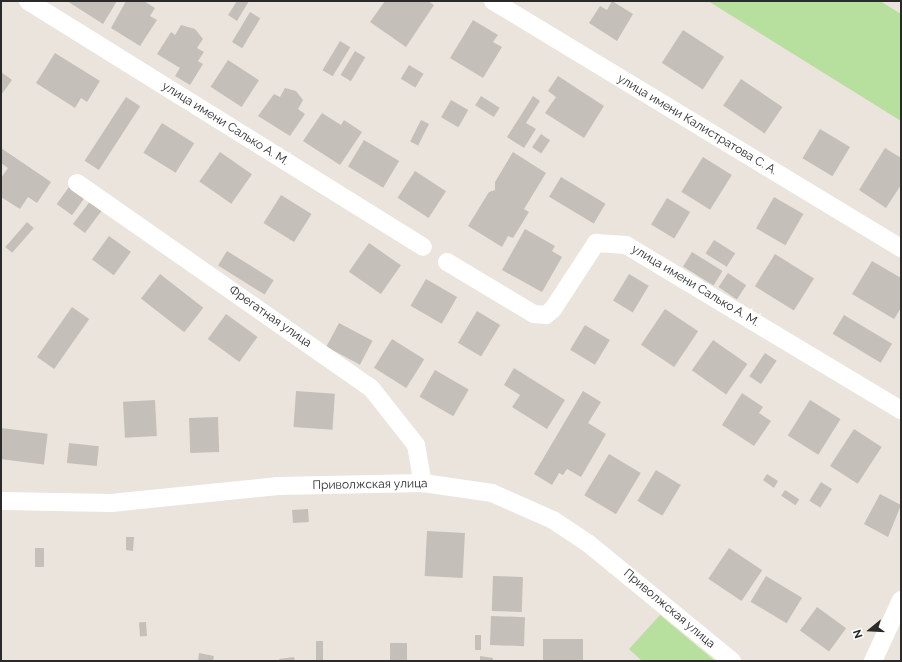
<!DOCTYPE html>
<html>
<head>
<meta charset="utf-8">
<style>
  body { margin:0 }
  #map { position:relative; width:902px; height:662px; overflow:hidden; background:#ebe4dd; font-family:Raleway,sans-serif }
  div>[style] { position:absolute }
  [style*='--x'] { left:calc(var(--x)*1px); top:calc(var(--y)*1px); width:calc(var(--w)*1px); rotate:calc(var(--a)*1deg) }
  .green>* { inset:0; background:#b7df9d }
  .building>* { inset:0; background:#c4bfb8; transform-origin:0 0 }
  .street>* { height:18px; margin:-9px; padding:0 9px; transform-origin:9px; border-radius:9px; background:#fff }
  span { translate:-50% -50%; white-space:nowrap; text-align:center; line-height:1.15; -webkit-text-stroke:4px #fff; paint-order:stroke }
  .street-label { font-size:12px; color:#2a2a2a }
  .frame { position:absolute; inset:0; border:2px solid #2a2a2a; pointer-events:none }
  .north { position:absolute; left:850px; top:610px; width:40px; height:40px; -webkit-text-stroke:3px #fff; paint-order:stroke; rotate:252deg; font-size:11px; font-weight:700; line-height:16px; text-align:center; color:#2a2a2a }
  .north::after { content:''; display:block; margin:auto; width:14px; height:18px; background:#2a2a2a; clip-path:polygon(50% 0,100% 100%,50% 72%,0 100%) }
</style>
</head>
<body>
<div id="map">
  <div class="green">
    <i style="clip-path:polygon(708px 1px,880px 1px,901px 14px,901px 121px)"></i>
    <i style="clip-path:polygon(660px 615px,715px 661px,642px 661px,629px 649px)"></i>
  </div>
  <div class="building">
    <i style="clip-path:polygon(67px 1px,117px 1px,103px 24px)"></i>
    <i style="clip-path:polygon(126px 1px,144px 1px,155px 8px,150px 16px,157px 20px,140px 46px,111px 28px)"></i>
    <i style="clip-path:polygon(237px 1px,249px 1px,237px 21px,228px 15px)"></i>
    <i style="clip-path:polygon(385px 1px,428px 1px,434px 5px,406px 47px,370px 22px)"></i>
    <i style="clip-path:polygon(612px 1px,633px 14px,617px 41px,589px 23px,600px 6px,607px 10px)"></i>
    <i style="left:250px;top:12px;width:12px;height:35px;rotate:31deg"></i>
    <i style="clip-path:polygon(473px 20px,498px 35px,493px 42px,502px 47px,483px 78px,450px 58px)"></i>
    <i style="clip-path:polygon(181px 25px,195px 29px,203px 39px,197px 48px,204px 52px,198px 61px,203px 64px,190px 85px,175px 76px,180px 68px,157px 54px,171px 32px,175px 35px)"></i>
    <i style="left:683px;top:30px;width:49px;height:39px;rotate:33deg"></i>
    <i style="left:340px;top:41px;width:12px;height:34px;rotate:31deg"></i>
    <i style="left:355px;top:51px;width:12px;height:28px;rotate:31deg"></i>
    <i style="clip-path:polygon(55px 53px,100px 81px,87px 102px,81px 98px,75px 108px,36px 83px)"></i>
    <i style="left:228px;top:60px;width:37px;height:32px;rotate:33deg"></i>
    <i style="left:409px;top:65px;width:17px;height:16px;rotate:31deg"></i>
    <i style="clip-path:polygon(1px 72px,12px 80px,1px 95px)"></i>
    <i style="clip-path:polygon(558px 76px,604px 106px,584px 138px,545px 113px,556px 97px,548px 91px)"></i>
    <i style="left:741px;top:79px;width:50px;height:32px;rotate:34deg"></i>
    <i style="clip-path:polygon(285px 88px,296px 91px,303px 100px,298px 109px,305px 114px,290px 136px,258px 116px,274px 94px,280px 97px)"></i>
    <i style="left:481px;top:96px;width:22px;height:11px;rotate:32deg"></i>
    <i style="clip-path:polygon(533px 96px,540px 101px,526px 123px,536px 129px,524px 148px,507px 137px)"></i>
    <i style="left:126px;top:97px;width:17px;height:76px;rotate:33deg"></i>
    <i style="left:451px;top:100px;width:20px;height:20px;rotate:30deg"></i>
    <i style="clip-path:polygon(322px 113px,341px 125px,344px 120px,362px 132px,340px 165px,303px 141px)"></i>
    <i style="left:421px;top:120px;width:9px;height:24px;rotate:27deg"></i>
    <i style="left:162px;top:123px;width:38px;height:35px;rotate:32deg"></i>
    <i style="left:820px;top:129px;width:35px;height:34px;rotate:31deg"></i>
    <i style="left:541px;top:134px;width:11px;height:16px;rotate:34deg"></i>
    <i style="left:364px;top:140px;width:41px;height:31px;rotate:31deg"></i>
    <i style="clip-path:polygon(1px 148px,51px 182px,37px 203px,28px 197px,20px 209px,1px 197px,1px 178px,8px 168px,1px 163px)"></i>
    <i style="clip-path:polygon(885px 148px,901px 158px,901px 185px,886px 208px,859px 190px)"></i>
    <i style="left:220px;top:152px;width:39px;height:36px;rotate:35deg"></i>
    <i style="clip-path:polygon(513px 152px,546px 173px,524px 209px,529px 212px,513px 238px,508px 236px,502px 247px,468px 226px,489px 192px,495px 190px,495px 182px)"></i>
    <i style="left:703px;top:157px;width:34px;height:41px;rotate:32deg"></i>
    <i style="left:415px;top:171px;width:37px;height:32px;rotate:33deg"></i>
    <i style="left:561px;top:177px;width:52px;height:23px;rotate:31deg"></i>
    <i style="left:69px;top:187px;width:19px;height:21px;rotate:36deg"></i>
    <i style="left:281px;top:195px;width:36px;height:33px;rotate:32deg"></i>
    <i style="left:774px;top:197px;width:34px;height:36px;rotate:30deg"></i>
    <i style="left:667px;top:198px;width:27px;height:31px;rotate:31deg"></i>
    <i style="left:91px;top:200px;width:15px;height:30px;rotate:37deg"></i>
    <i style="left:27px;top:222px;width:9px;height:33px;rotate:41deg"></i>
    <i style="clip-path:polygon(525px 229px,555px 246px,552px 251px,562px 257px,542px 292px,502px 270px)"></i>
    <i style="left:109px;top:236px;width:27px;height:29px;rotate:36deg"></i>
    <i style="left:714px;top:240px;width:25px;height:16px;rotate:32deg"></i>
    <i style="left:369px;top:243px;width:39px;height:35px;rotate:35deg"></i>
    <i style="left:227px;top:251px;width:55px;height:17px;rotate:32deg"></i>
    <i style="left:692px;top:252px;width:36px;height:17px;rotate:32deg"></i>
    <i style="left:775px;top:254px;width:46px;height:38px;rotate:32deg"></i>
    <i style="clip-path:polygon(872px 261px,901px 278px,901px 308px,894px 319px,852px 294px)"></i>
    <i style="left:728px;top:273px;width:22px;height:17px;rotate:34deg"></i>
    <i style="left:160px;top:274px;width:55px;height:31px;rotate:38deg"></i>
    <i style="left:629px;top:274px;width:23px;height:31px;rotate:31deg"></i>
    <i style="left:426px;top:279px;width:36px;height:31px;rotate:30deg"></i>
    <i style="left:72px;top:307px;width:21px;height:61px;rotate:35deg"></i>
    <i style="left:665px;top:309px;width:40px;height:43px;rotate:34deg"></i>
    <i style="left:477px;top:311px;width:27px;height:37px;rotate:31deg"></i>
    <i style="left:226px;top:314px;width:39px;height:31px;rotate:36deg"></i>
    <i style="left:844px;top:315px;width:56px;height:22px;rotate:31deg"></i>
    <i style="left:339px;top:323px;width:38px;height:27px;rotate:28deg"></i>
    <i style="left:585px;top:325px;width:29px;height:29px;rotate:31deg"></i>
    <i style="left:392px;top:339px;width:38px;height:34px;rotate:32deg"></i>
    <i style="left:713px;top:340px;width:42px;height:37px;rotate:35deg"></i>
    <i style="left:765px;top:353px;width:14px;height:28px;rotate:34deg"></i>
    <i style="clip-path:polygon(514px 368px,565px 400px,547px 429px,512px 407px,520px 395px,504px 385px)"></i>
    <i style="left:435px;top:370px;width:39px;height:31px;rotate:30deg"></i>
    <i style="left:296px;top:391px;width:39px;height:36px;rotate:4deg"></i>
    <i style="clip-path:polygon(583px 391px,601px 402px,588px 423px,606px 434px,581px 477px,567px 469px,563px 475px,559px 473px,552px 485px,534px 474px)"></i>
    <i style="clip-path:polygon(742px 393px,763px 407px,759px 413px,771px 421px,754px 446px,722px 425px)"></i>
    <i style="left:155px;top:400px;width:36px;height:32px;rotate:87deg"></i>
    <i style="left:810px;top:400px;width:36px;height:42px;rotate:32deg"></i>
    <i style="left:218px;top:417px;width:35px;height:29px;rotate:88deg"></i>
    <i style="left:1px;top:428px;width:47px;height:31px;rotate:7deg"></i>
    <i style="left:854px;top:429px;width:33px;height:44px;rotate:33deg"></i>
    <i style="left:69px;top:443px;width:30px;height:20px;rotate:6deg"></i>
    <i style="left:609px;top:454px;width:37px;height:48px;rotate:31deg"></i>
    <i style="left:656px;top:470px;width:29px;height:36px;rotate:31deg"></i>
    <i style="clip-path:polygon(767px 474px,778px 481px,774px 488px,763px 480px)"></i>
    <i style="left:821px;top:482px;width:13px;height:22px;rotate:32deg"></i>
    <i style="left:785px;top:490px;width:17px;height:7px;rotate:33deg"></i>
    <i style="clip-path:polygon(880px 494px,901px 505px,888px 537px,864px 524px)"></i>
    <i style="left:308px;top:509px;width:13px;height:16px;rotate:86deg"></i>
    <i style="left:427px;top:531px;width:38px;height:45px;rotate:3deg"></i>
    <i style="clip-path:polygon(126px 537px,134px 537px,133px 551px,126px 550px)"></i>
    <i style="left:35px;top:548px;width:9px;height:19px"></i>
    <i style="left:729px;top:548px;width:40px;height:37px;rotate:34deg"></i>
    <i style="left:493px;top:576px;width:30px;height:35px;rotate:2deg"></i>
    <i style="left:766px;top:576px;width:42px;height:30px;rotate:31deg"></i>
    <i style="left:817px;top:607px;width:36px;height:29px;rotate:36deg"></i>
    <i style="left:491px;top:616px;width:34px;height:29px;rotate:2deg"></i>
    <i style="left:146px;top:622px;width:14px;height:7px;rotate:86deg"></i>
    <i style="left:475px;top:635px;width:6px;height:15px"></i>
    <i style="left:543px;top:639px;width:40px;height:22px"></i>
    <i style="left:316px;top:641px;width:7px;height:20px"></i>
    <i style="left:390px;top:643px;width:17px;height:18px"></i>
    <i style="clip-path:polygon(199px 653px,214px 656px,213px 661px,198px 661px)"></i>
    <i style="clip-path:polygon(480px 656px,493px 658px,493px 661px,480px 661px)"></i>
    <i style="clip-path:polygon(294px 657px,295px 661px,280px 661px,279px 659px)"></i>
  </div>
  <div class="street">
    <i style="--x:28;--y:1;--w:465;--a:31.9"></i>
    <i style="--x:493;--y:1;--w:477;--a:31.2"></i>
    <i style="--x:77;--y:183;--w:358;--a:34.9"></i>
    <i style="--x:371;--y:388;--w:73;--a:51.7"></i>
    <i style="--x:416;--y:445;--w:39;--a:80"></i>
    <i style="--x:447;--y:262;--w:101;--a:30.9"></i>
    <i style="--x:534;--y:314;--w:12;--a:5"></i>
    <i style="--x:546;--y:315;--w:9;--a:-41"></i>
    <i style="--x:553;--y:309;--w:79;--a:-56.9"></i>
    <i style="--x:596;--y:243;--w:30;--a:4"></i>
    <i style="--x:626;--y:245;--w:321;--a:31"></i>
    <i style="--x:1;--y:501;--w:110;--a:1"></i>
    <i style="--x:111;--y:503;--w:168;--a:-5.8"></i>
    <i style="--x:278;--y:486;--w:145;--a:-1.2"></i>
    <i style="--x:423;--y:483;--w:70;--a:8.2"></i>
    <i style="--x:492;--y:493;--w:67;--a:23.9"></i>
    <i style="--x:553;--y:520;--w:43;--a:33.7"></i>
    <i style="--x:589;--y:544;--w:185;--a:39.3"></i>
    <i style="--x:873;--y:661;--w:67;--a:-65.3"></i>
  </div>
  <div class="street-label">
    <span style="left:225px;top:124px;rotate:32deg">улица имени Салько А. М.</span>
    <span style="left:697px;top:125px;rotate:31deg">улица имени Калистратова С. А.</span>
    <span style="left:695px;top:286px;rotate:31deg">улица имени Салько А. М.</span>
    <span style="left:270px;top:317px;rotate:35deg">Фрегатная улица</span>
    <span style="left:370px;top:485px;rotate:-1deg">Приволжская улица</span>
    <span style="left:669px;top:609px;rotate:40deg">Приволжская улица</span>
  </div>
  <div class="frame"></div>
  <div class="north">N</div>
</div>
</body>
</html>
